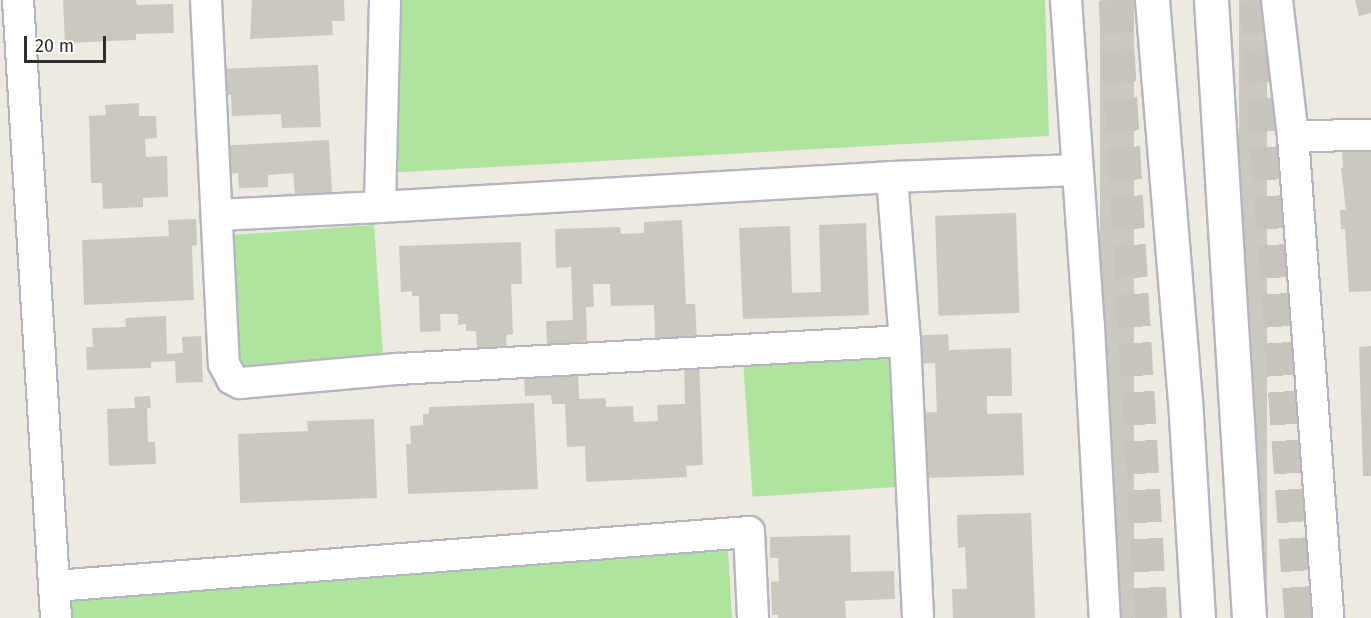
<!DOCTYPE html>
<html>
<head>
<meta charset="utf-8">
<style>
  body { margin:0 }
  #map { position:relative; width:1371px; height:618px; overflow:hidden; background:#eeeae1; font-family:"Fira Sans",sans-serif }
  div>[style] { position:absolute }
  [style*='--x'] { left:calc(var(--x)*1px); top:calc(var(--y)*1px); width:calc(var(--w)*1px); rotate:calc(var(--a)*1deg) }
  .green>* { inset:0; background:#aee49e; transform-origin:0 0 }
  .building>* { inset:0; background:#cac8bf; transform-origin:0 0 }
  .secondary-tunnel>* { height:33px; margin-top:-16.5px; transform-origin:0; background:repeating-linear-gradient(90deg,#c8c4bd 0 33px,transparent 0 49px) }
  .roads { filter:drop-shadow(2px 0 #b4b5c0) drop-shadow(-2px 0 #b4b5c0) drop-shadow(0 2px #b4b5c0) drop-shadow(0 -2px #b4b5c0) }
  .street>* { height:30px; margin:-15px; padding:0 15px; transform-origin:15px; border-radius:15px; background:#fff }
  .secondary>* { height:33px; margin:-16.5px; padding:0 16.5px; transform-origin:16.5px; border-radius:16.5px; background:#fff }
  span { translate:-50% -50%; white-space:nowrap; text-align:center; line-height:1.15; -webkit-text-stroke:6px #fff; paint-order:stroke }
  .scale { position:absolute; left:24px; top:36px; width:82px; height:27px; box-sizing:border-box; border:3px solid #2e2e2e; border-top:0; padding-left:8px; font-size:18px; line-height:21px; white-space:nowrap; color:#2e2e2e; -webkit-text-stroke:4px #fff; paint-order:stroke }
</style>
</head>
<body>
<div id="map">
  <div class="green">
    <i style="clip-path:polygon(398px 0,1045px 0,1049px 136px,385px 173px)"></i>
    <i style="left:374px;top:225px;width:132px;height:147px;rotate:86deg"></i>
    <i style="left:889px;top:355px;width:132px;height:146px;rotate:86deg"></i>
    <i style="clip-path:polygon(728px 551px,732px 618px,67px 618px,65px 588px)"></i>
  </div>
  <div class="building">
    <i style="clip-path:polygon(63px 0,136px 0,137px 5px,173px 4px,174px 33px,136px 34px,136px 40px,65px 43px)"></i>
    <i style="clip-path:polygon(252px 0,344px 0,345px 21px,332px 21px,333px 35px,250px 39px)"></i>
    <i style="left:1100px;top:0;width:34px;height:619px"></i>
    <i style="left:1239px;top:0;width:28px;height:620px"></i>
    <i style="clip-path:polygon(1355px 0,1371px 0,1371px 13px,1359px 16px)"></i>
    <i style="clip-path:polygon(318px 65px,321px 127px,282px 128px,281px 114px,232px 116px,231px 95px,217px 95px,216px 69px)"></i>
    <i style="clip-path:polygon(139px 103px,139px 116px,156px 116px,157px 138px,145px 139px,146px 157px,167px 156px,168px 197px,143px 198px,143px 207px,103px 209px,102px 183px,91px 183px,89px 116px,106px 115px,105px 105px)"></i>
    <i style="clip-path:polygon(329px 140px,332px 192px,295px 194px,293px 173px,268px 175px,268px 187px,239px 188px,238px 173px,218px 174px,216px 146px)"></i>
    <i style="clip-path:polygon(1371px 150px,1371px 291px,1349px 292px,1345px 229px,1341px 229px,1340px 210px,1346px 210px,1341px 168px,1343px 168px,1342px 151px)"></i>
    <i style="left:1016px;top:213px;width:100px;height:81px;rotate:88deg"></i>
    <i style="clip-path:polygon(196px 219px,197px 245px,192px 246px,194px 300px,84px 305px,82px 240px,169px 236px,168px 220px)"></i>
    <i style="clip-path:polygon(682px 220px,686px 304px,695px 304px,697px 337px,655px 338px,654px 305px,611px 306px,610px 284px,593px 284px,594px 307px,586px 307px,587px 341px,547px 346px,546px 321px,573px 320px,571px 267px,556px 268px,555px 229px,620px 227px,621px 234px,644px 233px,644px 222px)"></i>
    <i style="clip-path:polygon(866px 223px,869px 315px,743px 319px,739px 228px,790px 226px,792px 293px,821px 292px,819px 225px)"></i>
    <i style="clip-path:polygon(521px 242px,522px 284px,511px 284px,513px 334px,506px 335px,507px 348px,477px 349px,476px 331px,466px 331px,466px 324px,458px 325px,458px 314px,440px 314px,441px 331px,420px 332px,419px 296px,412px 296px,412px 291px,401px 292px,399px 246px)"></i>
    <i style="clip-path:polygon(166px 316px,167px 354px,183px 353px,182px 337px,201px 336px,203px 382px,176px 383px,175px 361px,151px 362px,151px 368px,87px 370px,86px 347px,93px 347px,92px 328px,126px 327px,125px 318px)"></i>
    <i style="clip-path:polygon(948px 334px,949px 350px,1011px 348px,1012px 396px,987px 396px,987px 414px,1022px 413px,1024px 475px,922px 478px,920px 413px,937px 412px,935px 363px,910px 364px,909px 336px)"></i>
    <i style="clip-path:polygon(1371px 346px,1371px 476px,1363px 476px,1359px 347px)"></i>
    <i style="clip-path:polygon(699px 359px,703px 465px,686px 466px,687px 477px,586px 482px,585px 446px,567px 447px,565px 404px,552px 404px,551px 395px,525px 396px,524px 375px,578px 364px,579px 399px,606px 398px,606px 407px,633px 406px,634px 422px,658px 421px,657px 405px,685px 404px,684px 360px)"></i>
    <i style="clip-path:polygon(150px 396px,151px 408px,147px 408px,148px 442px,155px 442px,156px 464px,109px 466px,107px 409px,135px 408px,134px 397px)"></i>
    <i style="clip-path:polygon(534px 403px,538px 489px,408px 494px,406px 444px,411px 444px,410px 426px,423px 425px,423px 414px,429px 414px,429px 407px)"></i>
    <i style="clip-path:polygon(374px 419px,377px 498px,240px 503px,238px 434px,308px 431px,307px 421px)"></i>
    <i style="clip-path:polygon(1031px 513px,1035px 618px,953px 618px,952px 589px,967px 589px,965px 547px,958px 548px,957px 515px)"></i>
    <i style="clip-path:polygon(850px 535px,851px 572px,894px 571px,895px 599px,845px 601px,846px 618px,778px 618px,778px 615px,772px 615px,771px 582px,779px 581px,778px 558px,770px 558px,770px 537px)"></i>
  </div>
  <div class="secondary-tunnel">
    <i style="--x:1115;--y:0;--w:619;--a:86.67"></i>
    <i style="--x:1256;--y:0;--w:620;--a:85.84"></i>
  </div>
  <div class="roads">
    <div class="street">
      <i style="--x:18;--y:0;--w:619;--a:86.48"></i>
      <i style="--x:206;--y:0;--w:364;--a:87.2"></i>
      <i style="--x:224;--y:364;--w:17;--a:62"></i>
      <i style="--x:232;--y:379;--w:9;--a:27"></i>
      <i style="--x:240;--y:383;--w:159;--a:-5.1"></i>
      <i style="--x:398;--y:369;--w:508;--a:-3.16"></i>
      <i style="--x:385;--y:0;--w:207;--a:91.4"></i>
      <i style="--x:380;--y:207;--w:513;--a:-3.35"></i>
      <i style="--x:892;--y:177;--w:185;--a:-2.2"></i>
      <i style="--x:1066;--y:0;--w:328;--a:86"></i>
      <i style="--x:1089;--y:327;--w:291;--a:86.9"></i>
      <i style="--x:1277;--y:0;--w:137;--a:83.3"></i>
      <i style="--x:1293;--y:136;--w:483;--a:85.8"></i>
      <i style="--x:1293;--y:136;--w:78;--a:-0.7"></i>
      <i style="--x:892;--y:177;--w:165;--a:85.5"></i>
      <i style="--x:905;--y:341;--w:277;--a:87.3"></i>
      <i style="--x:217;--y:215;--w:163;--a:-2.8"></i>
      <i style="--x:55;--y:586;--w:696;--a:-4.45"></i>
      <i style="--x:749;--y:532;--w:86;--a:87.3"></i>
    </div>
    <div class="secondary">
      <i style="--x:1152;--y:0;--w:400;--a:85.3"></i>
      <i style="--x:1185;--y:399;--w:219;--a:86.6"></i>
      <i style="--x:1211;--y:0;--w:619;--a:86.48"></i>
    </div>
  </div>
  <div class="scale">20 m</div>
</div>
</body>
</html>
